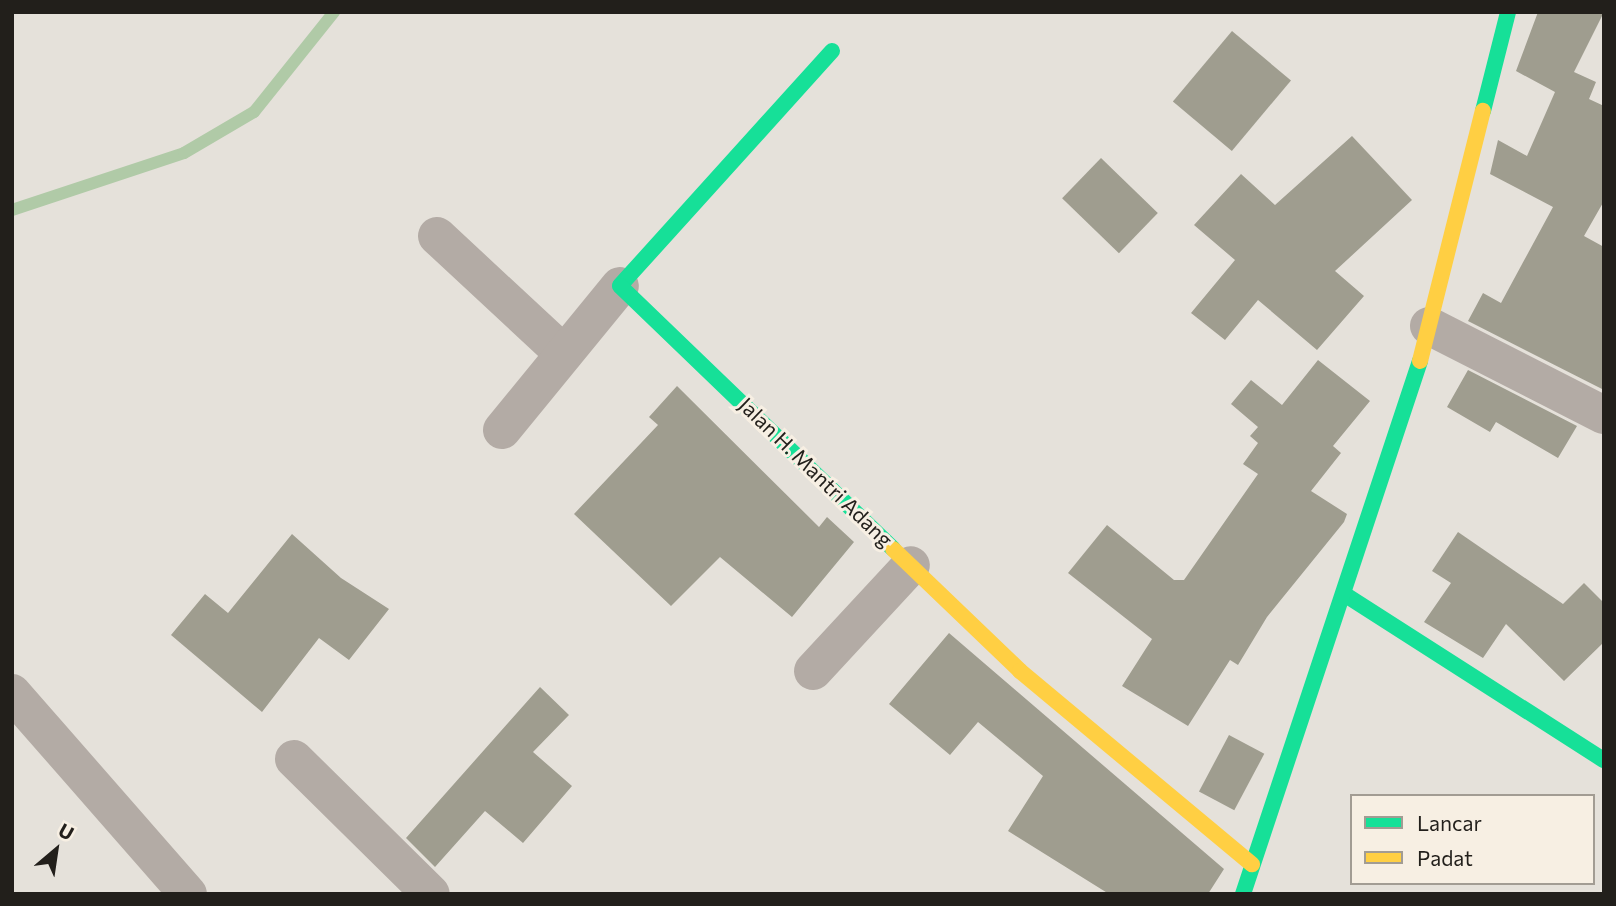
<!DOCTYPE html>
<html>
<head>
<meta charset="utf-8">
<style>
  body { margin:0 }
  #map { position:relative; width:1616px; height:906px; overflow:hidden; background:#e5e1da; font-family:Commissioner,sans-serif }
  div>[style] { position:absolute }
  [style*='--x'] { left:calc(var(--x)*1px); top:calc(var(--y)*1px); width:calc(var(--w)*1px); rotate:calc(var(--a)*1deg) }
  .stream>* { height:12px; margin:-6px; padding:0 6px; transform-origin:6px; border-radius:6px; background:#b0caa7 }
  .building>* { inset:0; background:#9f9d8f; transform-origin:0 0 }
  .street>* { height:38px; margin:-19px; padding:0 19px; transform-origin:19px; border-radius:19px; background:#b3aba5 }
  .fast>* { height:16px; margin:-8px; padding:0 8px; transform-origin:8px; border-radius:8px; background:#16e098 }
  .slow>* { height:16px; margin:-8px; padding:0 8px; transform-origin:8px; border-radius:8px; background:#ffcf43 }
  span { translate:-50% -50%; white-space:nowrap; text-align:center; line-height:1.15; -webkit-text-stroke:6px #f7efe3; paint-order:stroke }
  .street-label { font-size:21px; color:#221f1b }
  .frame { position:absolute; inset:0; border:14px solid #221f1b; pointer-events:none }
  .legend { position:absolute; left:1350px; top:794px; width:245px; height:91px; box-sizing:border-box; background:#f7efe3; border:2px solid #a29c93; margin:0; padding:9px 12px; list-style:none; font-size:21px; color:#221f1b }
  .legend li { display:flex; align-items:center; gap:14px; height:35px }
  .legend b { width:35px; border:2px solid #a29c93 }
  .north { position:absolute; left:21px; top:815px; width:70px; height:70px; -webkit-text-stroke:5px #f7efe3; paint-order:stroke; rotate:29deg; font-size:19px; font-weight:700; line-height:28px; text-align:center; color:#221f1b }
  .north::after { content:''; display:block; margin:auto; width:24px; height:32px; background:#221f1b; clip-path:polygon(50% 0,100% 100%,50% 72%,0 100%) }
</style>
</head>
<body>
<div id="map">
  <div class="stream">
    <i style="--x:12;--y:210;--w:181;--a:-18.3"></i>
    <i style="--x:184;--y:153;--w:81;--a:-30.4"></i>
    <i style="--x:254;--y:112;--w:128;--a:-51.3"></i>
  </div>
  <div class="building">
    <i style="clip-path:polygon(1538px 12px,1604px 12px,1574px 72px,1596px 82px,1589px 99px,1604px 106px,1604px 201px,1584px 236px,1604px 247px,1604px 390px,1468px 321px,1483px 293px,1501px 303px,1553px 207px,1490px 174px,1498px 140px,1527px 156px,1555px 92px,1516px 71px)"></i>
    <i style="left:1232px;top:31px;width:77px;height:92px;rotate:40deg"></i>
    <i style="clip-path:polygon(1352px 136px,1412px 200px,1335px 271px,1364px 296px,1317px 350px,1258px 300px,1225px 340px,1191px 313px,1235px 260px,1194px 225px,1241px 174px,1275px 205px)"></i>
    <i style="left:1101px;top:158px;width:79px;height:56px;rotate:44deg"></i>
    <i style="clip-path:polygon(1318px 360px,1370px 401px,1333px 446px,1341px 453px,1311px 491px,1347px 514px,1344px 522px,1267px 617px,1238px 665px,1230px 660px,1188px 726px,1122px 686px,1152px 639px,1068px 573px,1107px 525px,1174px 580px,1184px 580px,1258px 474px,1243px 464px,1258px 443px,1250px 436px,1258px 427px,1231px 404px,1251px 380px,1282px 405px)"></i>
    <i style="clip-path:polygon(1468px 370px,1577px 426px,1558px 458px,1496px 422px,1490px 432px,1447px 407px)"></i>
    <i style="clip-path:polygon(677px 386px,819px 527px,827px 517px,854px 542px,792px 617px,720px 557px,671px 606px,574px 514px,658px 425px,649px 417px)"></i>
    <i style="clip-path:polygon(1458px 532px,1563px 604px,1584px 583px,1604px 603px,1604px 642px,1564px 681px,1506px 624px,1483px 658px,1424px 622px,1451px 583px,1432px 571px)"></i>
    <i style="clip-path:polygon(292px 534px,341px 578px,389px 609px,349px 660px,319px 638px,262px 712px,171px 635px,205px 594px,228px 613px)"></i>
    <i style="clip-path:polygon(949px 633px,1224px 869px,1208px 894px,1109px 894px,1008px 831px,1043px 776px,978px 722px,950px 755px,889px 704px)"></i>
    <i style="clip-path:polygon(540px 687px,569px 715px,533px 752px,572px 786px,523px 843px,485px 811px,435px 867px,406px 838px)"></i>
    <i style="left:1229px;top:735px;width:40px;height:64px;rotate:28deg"></i>
  </div>
  <div class="street">
    <i style="--x:437;--y:236;--w:173;--a:42.9"></i>
    <i style="--x:1429;--y:326;--w:196;--a:27"></i>
    <i style="--x:502;--y:430;--w:186;--a:-50.7"></i>
    <i style="--x:813;--y:671;--w:144;--a:-47.2"></i>
    <i style="--x:12;--y:693;--w:267;--a:48.8"></i>
    <i style="--x:294;--y:759;--w:192;--a:44.6"></i>
  </div>
  <div class="fast">
    <i style="--x:832;--y:51;--w:316;--a:132.1"></i>
    <i style="--x:620;--y:286;--w:379;--a:43.9"></i>
    <i style="--x:1483;--y:111;--w:102;--a:-75.8"></i>
    <i style="--x:1344;--y:594;--w:308;--a:32.6"></i>
    <i style="--x:1243;--y:894;--w:562;--a:-71.63"></i>
  </div>
  <div class="slow">
    <i style="--x:1420;--y:361;--w:258;--a:-75.9"></i>
    <i style="--x:893;--y:549;--w:176;--a:43.8"></i>
    <i style="--x:1020;--y:671;--w:302;--a:39.8"></i>
  </div>
  <div class="street-label">
    <span style="left:816px;top:472px;rotate:44deg">Jalan H. Mantri Adang</span>
  </div>
  <div class="frame"></div>
  <ul class="legend">
  <li><b style="height:9px;background:#16e098"></b>Lancar</li>
  <li><b style="height:9px;background:#ffcf43"></b>Padat</li>
  </ul>
  <div class="north">U</div>
</div>
</body>
</html>
